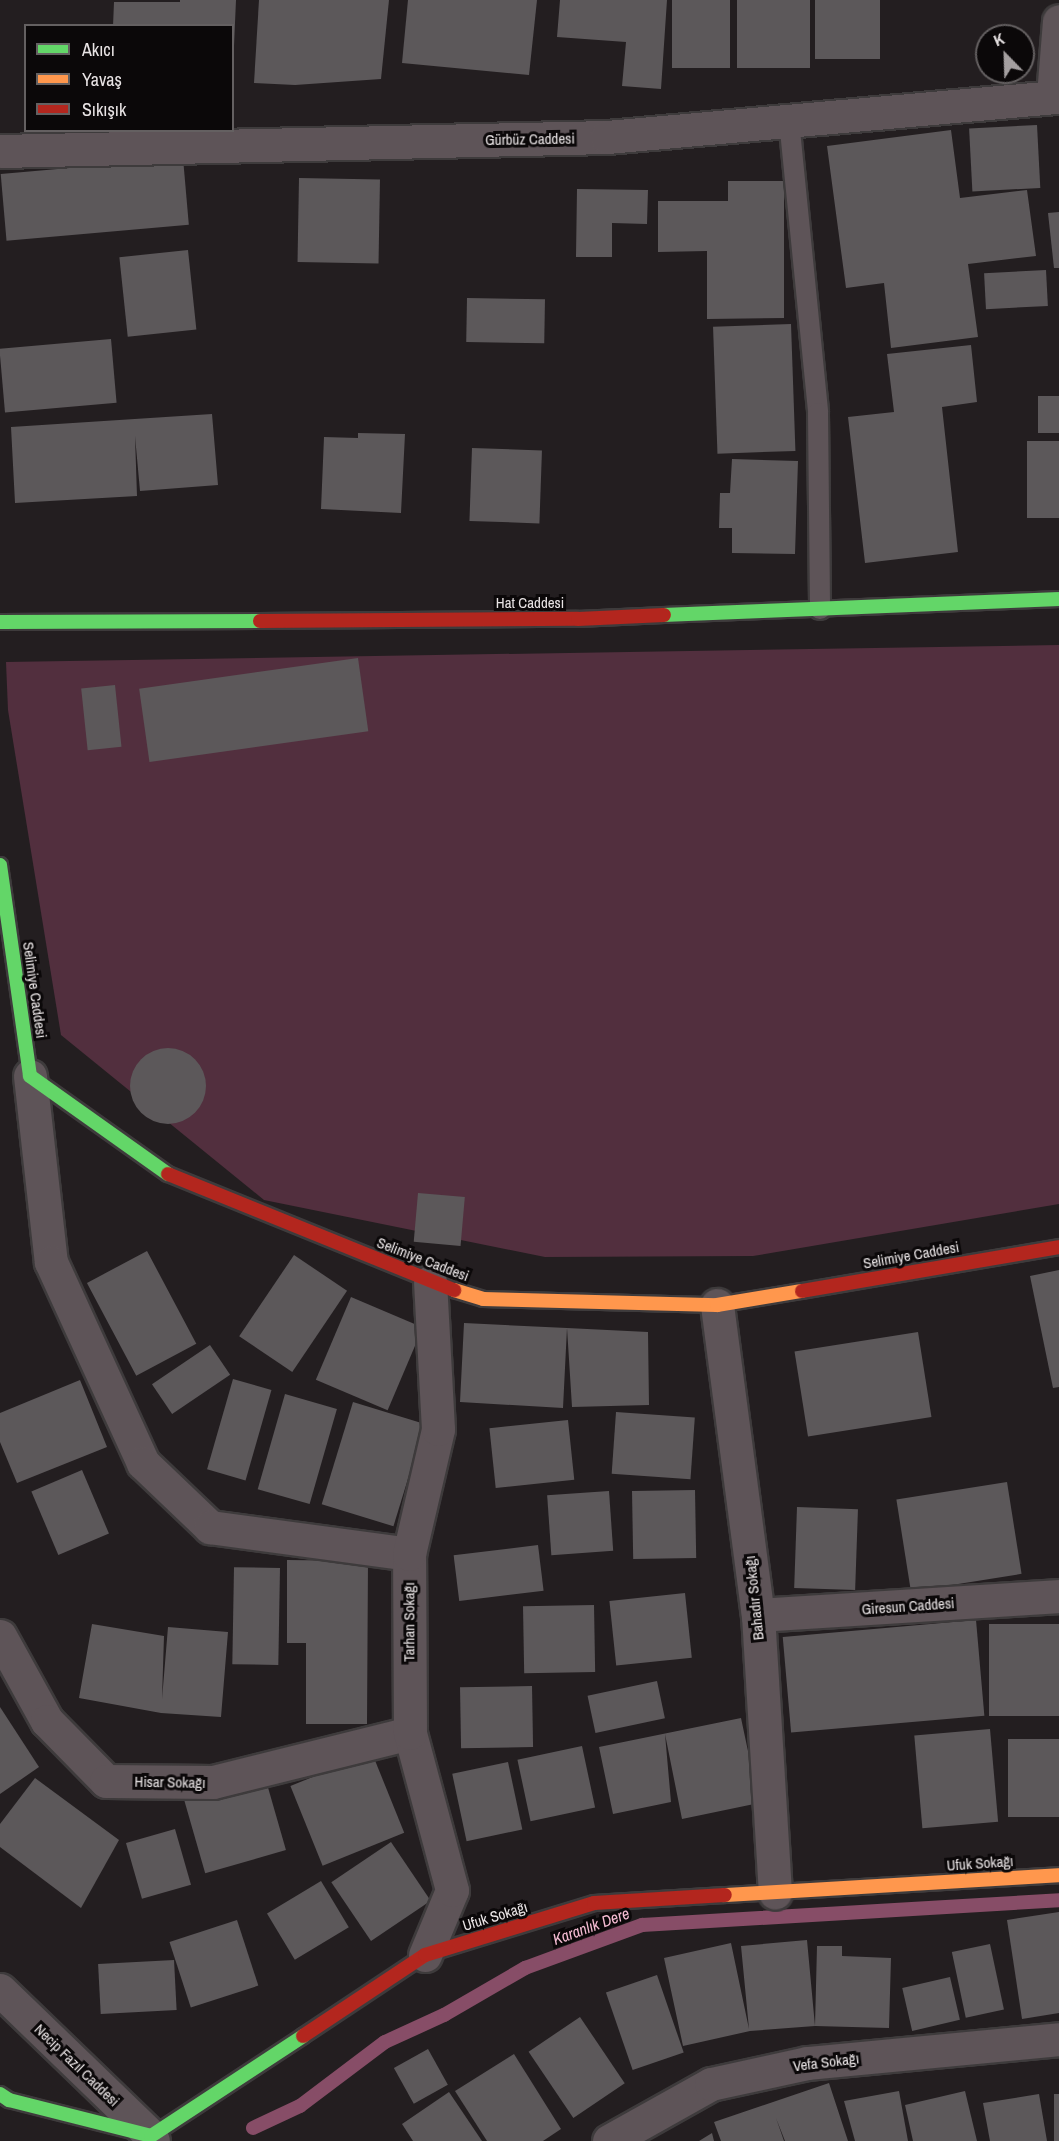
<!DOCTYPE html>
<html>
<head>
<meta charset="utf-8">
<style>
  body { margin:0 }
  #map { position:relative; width:1059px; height:2141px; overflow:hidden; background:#231e20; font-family:"Archivo Narrow",sans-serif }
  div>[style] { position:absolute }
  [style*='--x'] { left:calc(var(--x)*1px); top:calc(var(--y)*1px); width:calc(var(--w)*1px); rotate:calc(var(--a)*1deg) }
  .green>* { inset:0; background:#522f3e }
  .stream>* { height:14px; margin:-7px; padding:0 7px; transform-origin:7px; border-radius:7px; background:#874d67 }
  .building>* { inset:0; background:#5c585a; transform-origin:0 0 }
  .round { border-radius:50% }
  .roads { filter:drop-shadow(2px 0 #3e3b3c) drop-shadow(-2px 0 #3e3b3c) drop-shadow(0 2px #3e3b3c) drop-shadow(0 -2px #3e3b3c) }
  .lane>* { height:20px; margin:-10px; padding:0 10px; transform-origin:10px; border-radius:10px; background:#5e5458 }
  .street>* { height:33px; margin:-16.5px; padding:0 16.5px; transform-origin:16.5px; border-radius:16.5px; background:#5e5458 }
  .fast>* { height:14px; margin:-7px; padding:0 7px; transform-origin:7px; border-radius:7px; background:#63d668 }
  .slow>* { height:14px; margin:-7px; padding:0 7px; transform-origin:7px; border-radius:7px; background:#ff974d }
  .jam>* { height:14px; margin:-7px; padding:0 7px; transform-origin:7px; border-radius:7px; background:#b3261e }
  span { translate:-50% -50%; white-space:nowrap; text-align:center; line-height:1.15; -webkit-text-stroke:6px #0b0809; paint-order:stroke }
  .street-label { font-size:15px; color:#e9e4e5 }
  .water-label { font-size:16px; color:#f5bcd3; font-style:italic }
  .legend { position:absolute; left:24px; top:24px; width:210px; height:108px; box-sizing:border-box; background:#0b0809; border:2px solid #646061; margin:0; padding:8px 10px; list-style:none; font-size:18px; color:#e9e4e5 }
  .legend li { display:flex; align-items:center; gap:12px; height:30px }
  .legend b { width:30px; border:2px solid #646061 }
  .north { position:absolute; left:975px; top:24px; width:60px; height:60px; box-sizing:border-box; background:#0b0809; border:2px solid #646061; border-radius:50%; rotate:337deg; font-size:16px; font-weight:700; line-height:24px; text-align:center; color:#e9e4e5 }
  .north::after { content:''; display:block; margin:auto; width:21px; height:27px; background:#a49fa0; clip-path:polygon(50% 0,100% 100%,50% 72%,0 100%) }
</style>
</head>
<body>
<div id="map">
  <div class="green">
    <i style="clip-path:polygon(1059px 645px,1059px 1204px,753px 1256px,545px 1257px,264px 1200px,61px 1035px,8px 710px,6px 662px)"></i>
  </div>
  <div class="stream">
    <i style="--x:253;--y:2128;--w:52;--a:-25.1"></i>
    <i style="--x:300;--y:2106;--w:106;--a:-37"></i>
    <i style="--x:385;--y:2042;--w:65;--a:-24.6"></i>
    <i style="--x:444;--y:2015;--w:94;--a:-30.1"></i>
    <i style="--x:525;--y:1968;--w:125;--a:-20.2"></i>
    <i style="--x:642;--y:1925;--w:418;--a:-3.4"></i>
  </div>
  <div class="building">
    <i style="clip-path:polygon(180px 0,236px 0,234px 46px,232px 26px,113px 26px,114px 2px,180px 2px)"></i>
    <i style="clip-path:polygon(259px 0,389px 0,381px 79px,295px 85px,254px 83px)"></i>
    <i style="clip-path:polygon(408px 0,537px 0,529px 75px,402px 63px)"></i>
    <i style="clip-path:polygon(560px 0,667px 0,661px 89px,622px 86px,626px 42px,557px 37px)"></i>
    <i style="left:672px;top:0;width:58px;height:68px"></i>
    <i style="left:737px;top:0;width:73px;height:68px"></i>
    <i style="left:815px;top:0;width:65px;height:59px"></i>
    <i style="left:1037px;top:125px;width:63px;height:68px;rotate:87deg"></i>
    <i style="clip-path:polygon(951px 130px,960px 198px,1027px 190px,1036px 256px,968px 264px,978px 337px,891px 348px,884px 283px,846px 288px,827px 146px)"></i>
    <i style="left:183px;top:158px;width:67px;height:183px;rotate:85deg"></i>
    <i style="left:299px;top:178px;width:81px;height:84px;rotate:1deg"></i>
    <i style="clip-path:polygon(728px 181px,784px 181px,784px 318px,707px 319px,707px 251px,658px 252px,658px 201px,728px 201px)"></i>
    <i style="clip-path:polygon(577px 189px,648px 190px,647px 224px,612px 223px,612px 257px,576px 257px)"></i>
    <i style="clip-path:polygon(1059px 212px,1059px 268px,1054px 268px,1048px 213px)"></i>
    <i style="left:188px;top:250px;width:80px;height:69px;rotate:84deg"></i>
    <i style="left:1046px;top:270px;width:36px;height:62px;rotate:87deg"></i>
    <i style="left:467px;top:298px;width:78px;height:44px;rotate:1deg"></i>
    <i style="left:791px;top:324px;width:127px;height:78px;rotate:88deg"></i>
    <i style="left:111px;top:339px;width:64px;height:112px;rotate:85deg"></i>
    <i style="clip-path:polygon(971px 345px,977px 402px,942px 407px,958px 552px,865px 563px,848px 417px,894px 412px,887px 354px)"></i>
    <i style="left:1059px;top:396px;width:37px;height:21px;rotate:90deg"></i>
    <i style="clip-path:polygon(212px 414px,218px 485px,140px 491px,135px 436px,137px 496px,15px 503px,11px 427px)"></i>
    <i style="clip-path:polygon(358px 433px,405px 434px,401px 513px,321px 509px,324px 437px,358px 438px)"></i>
    <i style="left:1059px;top:441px;width:77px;height:32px;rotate:90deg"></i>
    <i style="left:472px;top:448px;width:70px;height:73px;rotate:2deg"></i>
    <i style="clip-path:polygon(732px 459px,798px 461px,795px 554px,732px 553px,732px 528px,719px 528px,720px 493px,730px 493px)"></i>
    <i style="left:358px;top:658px;width:74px;height:221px;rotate:82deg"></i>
    <i style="left:115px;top:685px;width:62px;height:34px;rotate:84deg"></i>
    <i class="round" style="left:130px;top:1048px;width:76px;height:76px"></i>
    <i style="left:418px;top:1193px;width:47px;height:49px;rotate:5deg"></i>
    <i style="left:147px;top:1251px;width:105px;height:68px;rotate:62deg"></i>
    <i style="left:294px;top:1255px;width:64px;height:98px;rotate:34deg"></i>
    <i style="clip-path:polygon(1059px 1270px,1059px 1387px,1053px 1388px,1030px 1276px)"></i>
    <i style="left:351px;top:1297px;width:78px;height:90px;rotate:23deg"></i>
    <i style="clip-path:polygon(464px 1323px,567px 1328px,648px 1332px,649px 1405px,572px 1407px,567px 1328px,563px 1408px,460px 1402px)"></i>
    <i style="left:918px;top:1332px;width:86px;height:125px;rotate:81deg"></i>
    <i style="left:210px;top:1345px;width:36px;height:70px;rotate:56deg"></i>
    <i style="left:233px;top:1379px;width:40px;height:94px;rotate:16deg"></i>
    <i style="clip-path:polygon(80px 1380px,107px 1447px,17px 1483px,0 1442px,0 1413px)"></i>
    <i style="left:285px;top:1394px;width:54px;height:99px;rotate:16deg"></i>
    <i style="left:353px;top:1402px;width:75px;height:107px;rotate:17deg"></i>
    <i style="left:616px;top:1412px;width:79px;height:62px;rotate:4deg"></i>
    <i style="left:568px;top:1420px;width:60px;height:79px;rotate:84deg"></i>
    <i style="left:82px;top:1470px;width:69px;height:55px;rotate:67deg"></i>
    <i style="left:1007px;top:1482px;width:93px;height:112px;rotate:81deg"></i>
    <i style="left:695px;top:1490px;width:68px;height:63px;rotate:89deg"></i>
    <i style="left:609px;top:1491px;width:60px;height:62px;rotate:86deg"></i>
    <i style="left:797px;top:1507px;width:61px;height:81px;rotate:2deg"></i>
    <i style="left:538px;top:1545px;width:46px;height:85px;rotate:83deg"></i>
    <i style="clip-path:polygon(287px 1560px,368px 1561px,367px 1724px,306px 1724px,306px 1643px,287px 1643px)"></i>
    <i style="left:280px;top:1568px;width:97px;height:46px;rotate:91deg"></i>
    <i style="left:685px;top:1593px;width:65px;height:76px;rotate:84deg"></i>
    <i style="left:594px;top:1605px;width:67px;height:71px;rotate:89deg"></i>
    <i style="left:976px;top:1620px;width:96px;height:194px;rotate:85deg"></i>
    <i style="clip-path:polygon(92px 1624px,164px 1636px,162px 1699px,168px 1627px,228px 1632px,221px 1717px,161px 1713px,79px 1698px)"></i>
    <i style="left:1059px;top:1624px;width:92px;height:70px;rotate:90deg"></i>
    <i style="left:657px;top:1681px;width:38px;height:71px;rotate:78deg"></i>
    <i style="left:532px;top:1686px;width:61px;height:72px;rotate:89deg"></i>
    <i style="clip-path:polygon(0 1707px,39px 1767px,0 1794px)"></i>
    <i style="clip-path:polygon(741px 1718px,759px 1803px,682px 1819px,665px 1734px,671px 1802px,613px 1814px,599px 1747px)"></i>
    <i style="left:990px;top:1729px;width:93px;height:76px;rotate:85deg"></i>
    <i style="left:1059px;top:1739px;width:78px;height:51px;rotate:90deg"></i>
    <i style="left:582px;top:1746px;width:63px;height:66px;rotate:78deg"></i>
    <i style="left:372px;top:1753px;width:86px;height:88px;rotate:68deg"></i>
    <i style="left:508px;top:1762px;width:69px;height:57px;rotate:78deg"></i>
    <i style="left:265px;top:1777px;width:76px;height:84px;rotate:74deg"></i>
    <i style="clip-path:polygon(35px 1778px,119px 1840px,81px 1908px,0 1847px,0 1824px)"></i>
    <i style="left:175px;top:1829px;width:58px;height:51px;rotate:74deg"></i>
    <i style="left:391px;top:1842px;width:71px;height:72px;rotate:56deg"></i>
    <i style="left:321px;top:1881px;width:54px;height:63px;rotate:59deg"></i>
    <i style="clip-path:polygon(1059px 1912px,1059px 2013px,1022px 2019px,1007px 1920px)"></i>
    <i style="left:237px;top:1920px;width:69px;height:71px;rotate:72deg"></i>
    <i style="clip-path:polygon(807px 1940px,815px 2026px,817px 1946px,842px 1946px,842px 1956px,891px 1958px,889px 2028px,815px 2026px,750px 2031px,683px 2046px,664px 1958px,731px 1943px,749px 2029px,741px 1946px)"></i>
    <i style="left:990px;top:1944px;width:67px;height:39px;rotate:78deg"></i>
    <i style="left:174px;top:1960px;width:50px;height:76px;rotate:87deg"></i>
    <i style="left:657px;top:1975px;width:82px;height:54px;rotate:71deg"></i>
    <i style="left:950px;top:1977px;width:44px;height:49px;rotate:77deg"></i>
    <i style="left:580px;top:2017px;width:80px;height:62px;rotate:56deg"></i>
    <i style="left:428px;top:2049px;width:41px;height:39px;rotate:61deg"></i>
    <i style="clip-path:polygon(514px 2054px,561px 2129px,543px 2141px,487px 2141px,455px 2091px)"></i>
    <i style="clip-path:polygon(829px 2083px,848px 2141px,785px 2141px,776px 2118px,784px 2141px,721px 2141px,714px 2122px)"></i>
    <i style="clip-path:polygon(899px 2091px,908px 2141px,855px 2141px,844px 2101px)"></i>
    <i style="clip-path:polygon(965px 2091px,977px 2141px,913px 2141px,905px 2105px)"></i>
    <i style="clip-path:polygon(449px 2092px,482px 2141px,413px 2141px,402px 2124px)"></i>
    <i style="clip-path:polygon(1039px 2094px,1047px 2141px,990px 2141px,983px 2103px)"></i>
    <i style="left:1059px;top:2094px;width:47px;height:5px;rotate:90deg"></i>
    <i style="clip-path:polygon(712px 2133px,714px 2141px,699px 2141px)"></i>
  </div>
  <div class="roads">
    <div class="lane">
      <i style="--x:789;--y:120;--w:294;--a:84.3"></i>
      <i style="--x:818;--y:413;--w:196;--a:89.4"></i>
    </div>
    <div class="street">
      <i style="--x:1053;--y:96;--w:75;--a:-85.4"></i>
      <i style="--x:0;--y:151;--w:607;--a:-1.32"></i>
      <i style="--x:607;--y:137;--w:454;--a:-5.1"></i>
      <i style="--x:30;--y:1076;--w:187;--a:83.6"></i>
      <i style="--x:51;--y:1262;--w:221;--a:65.4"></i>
      <i style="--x:143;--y:1463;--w:93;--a:43.7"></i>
      <i style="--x:210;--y:1527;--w:201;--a:7.7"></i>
      <i style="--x:717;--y:1305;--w:313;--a:82.5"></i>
      <i style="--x:758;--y:1615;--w:278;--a:86.5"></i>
      <i style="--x:758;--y:1615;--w:302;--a:-3.6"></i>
      <i style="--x:0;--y:1636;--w:97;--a:61.1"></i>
      <i style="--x:47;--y:1721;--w:84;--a:45.5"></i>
      <i style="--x:106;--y:1781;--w:107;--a:0.5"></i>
      <i style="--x:213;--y:1782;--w:203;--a:-14"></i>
      <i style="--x:425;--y:1955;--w:70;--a:-67.4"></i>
      <i style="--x:452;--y:1890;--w:163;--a:-105"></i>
      <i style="--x:410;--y:1733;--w:179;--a:-90.3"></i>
      <i style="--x:409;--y:1554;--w:128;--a:-76.9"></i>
      <i style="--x:438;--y:1429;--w:147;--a:-93.1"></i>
      <i style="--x:0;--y:1990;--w:210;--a:44"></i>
      <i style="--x:151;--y:2136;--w:5;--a:68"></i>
      <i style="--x:609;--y:2141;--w:117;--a:-29.2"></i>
      <i style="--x:711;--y:2084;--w:98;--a:-12.3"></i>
      <i style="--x:807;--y:2063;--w:253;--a:-5.4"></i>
    </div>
    <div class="fast">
      <i style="--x:664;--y:615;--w:395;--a:-2.3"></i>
      <i style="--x:0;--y:622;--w:260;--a:-0.2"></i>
      <i style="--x:0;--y:865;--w:213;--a:81.9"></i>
      <i style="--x:30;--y:1076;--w:169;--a:35.4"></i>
      <i style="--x:0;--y:2094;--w:11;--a:34"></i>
      <i style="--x:9;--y:2100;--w:146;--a:14.2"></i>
      <i style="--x:151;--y:2136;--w:182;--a:-33.3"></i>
    </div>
    <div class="slow">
      <i style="--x:454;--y:1290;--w:30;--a:17"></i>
      <i style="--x:483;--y:1299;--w:234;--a:1.5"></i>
      <i style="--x:717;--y:1305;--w:86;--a:-9.4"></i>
      <i style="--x:725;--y:1895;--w:335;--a:-3.4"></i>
    </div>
    <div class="jam">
      <i style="--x:260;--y:621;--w:318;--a:-0.4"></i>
      <i style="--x:578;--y:619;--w:86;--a:-2.7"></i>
      <i style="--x:168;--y:1174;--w:309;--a:22.1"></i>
      <i style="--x:802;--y:1291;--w:261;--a:-9.7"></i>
      <i style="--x:303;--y:2036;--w:146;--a:-33.6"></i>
      <i style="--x:425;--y:1955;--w:177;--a:-17.1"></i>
      <i style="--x:594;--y:1903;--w:131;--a:-3.5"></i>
    </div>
  </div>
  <div class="street-label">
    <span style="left:530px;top:139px;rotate:-1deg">Gürbüz Caddesi</span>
    <span style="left:530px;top:603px">Hat Caddesi</span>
    <span style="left:35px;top:990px;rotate:82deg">Selimiye Caddesi</span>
    <span style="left:911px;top:1255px;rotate:-10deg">Selimiye Caddesi</span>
    <span style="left:423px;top:1259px;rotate:21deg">Selimiye Caddesi</span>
    <span style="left:754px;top:1598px;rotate:-96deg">Bahadır Sokağı</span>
    <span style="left:908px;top:1606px;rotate:-4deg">Giresun Caddesi</span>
    <span style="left:409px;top:1622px;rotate:-90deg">Tarhan Sokağı</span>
    <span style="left:170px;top:1782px;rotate:1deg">Hisar Sokağı</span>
    <span style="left:980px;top:1863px;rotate:-4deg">Ufuk Sokağı</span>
    <span style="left:495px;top:1916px;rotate:-17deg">Ufuk Sokağı</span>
    <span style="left:826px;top:2062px;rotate:-7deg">Vefa Sokağı</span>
    <span style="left:77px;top:2065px;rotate:44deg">Necip Fazıl Caddesi</span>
  </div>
  <div class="water-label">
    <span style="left:591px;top:1926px;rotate:-20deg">Karanlık Dere</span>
  </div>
  <ul class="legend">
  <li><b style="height:8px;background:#63d668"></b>Akıcı</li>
  <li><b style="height:8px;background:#ff974d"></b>Yavaş</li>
  <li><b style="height:8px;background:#b3261e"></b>Sıkışık</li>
  </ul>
  <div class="north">K</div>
</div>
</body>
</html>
